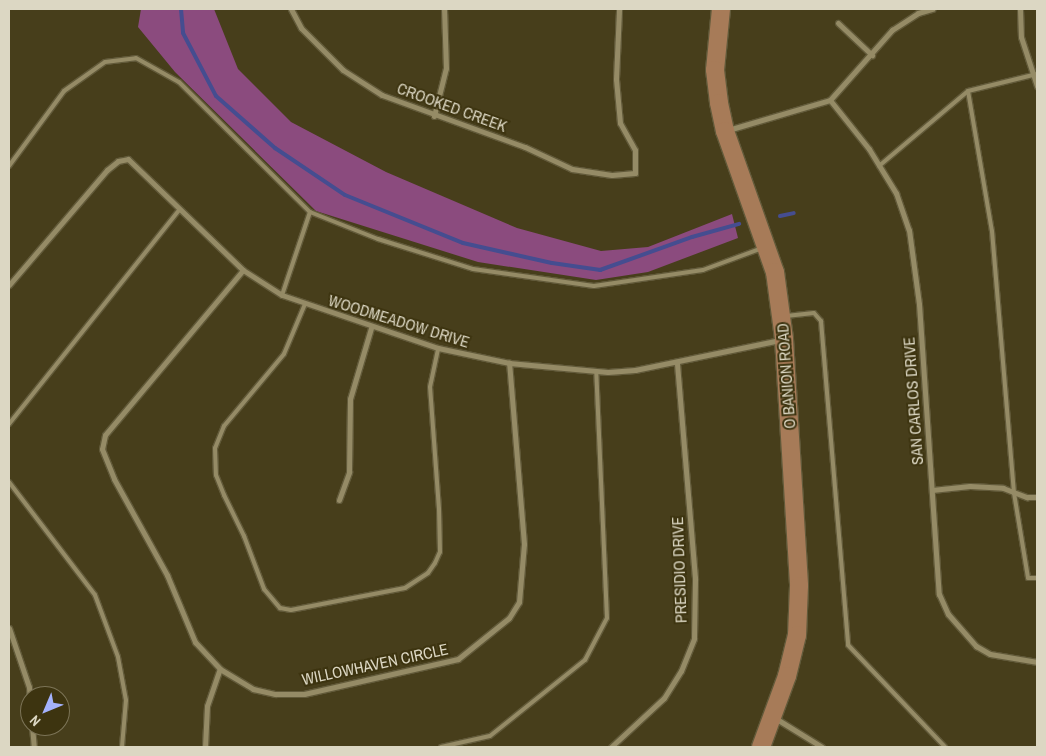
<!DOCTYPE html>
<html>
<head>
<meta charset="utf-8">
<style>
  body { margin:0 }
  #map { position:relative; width:1046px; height:756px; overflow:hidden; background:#473e1b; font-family:"Archivo Narrow",sans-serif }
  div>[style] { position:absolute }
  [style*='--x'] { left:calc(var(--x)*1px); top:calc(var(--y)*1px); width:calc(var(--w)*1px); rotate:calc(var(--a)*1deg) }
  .forest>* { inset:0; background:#8b4b7e }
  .stream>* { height:4px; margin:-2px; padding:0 2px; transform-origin:2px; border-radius:2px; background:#454d90 }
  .roads { filter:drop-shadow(1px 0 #625a3a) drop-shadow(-1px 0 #625a3a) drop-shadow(0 1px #625a3a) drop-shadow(0 -1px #625a3a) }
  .lane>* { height:4px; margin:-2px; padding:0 2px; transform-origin:2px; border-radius:2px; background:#958b66 }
  .street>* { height:5px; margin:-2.5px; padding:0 2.5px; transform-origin:2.5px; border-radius:2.5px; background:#958b66 }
  .secondary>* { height:18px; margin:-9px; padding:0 9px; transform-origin:9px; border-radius:9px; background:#a77b58 }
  span { translate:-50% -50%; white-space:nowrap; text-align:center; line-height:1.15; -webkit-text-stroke:4px #3d3410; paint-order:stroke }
  .street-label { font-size:16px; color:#dcd7c3 }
  .frame { position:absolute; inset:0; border:10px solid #dcd7c3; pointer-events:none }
  .north { position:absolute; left:20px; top:686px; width:50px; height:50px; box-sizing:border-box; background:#3d3410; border:1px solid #7d7558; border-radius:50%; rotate:225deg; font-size:14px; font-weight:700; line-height:20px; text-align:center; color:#dcd7c3 }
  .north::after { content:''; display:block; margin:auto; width:18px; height:22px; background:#a4b2fc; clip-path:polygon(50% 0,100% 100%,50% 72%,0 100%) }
</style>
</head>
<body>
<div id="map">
  <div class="forest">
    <i style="clip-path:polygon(141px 9px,214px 9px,238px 69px,291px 122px,386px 172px,517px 228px,601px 251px,648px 247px,732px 214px,738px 238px,648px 272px,596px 280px,478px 262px,316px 211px,175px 72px,138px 27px)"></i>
  </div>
  <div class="stream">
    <i style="--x:181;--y:9;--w:24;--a:85"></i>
    <i style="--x:183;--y:33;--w:71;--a:62.4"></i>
    <i style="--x:216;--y:96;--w:79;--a:41.4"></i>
    <i style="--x:275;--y:148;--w:84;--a:33.9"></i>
    <i style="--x:345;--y:195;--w:127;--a:22.1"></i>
    <i style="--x:463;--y:243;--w:91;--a:12.7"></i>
    <i style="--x:552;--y:263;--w:49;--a:8.3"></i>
    <i style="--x:600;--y:270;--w:98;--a:-19.7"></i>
    <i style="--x:692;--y:237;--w:49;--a:-15.5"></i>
    <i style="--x:780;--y:216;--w:14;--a:-12"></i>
  </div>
  <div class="roads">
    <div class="lane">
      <i style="--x:968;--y:91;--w:142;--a:80.3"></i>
      <i style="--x:992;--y:231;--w:263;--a:85.2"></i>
      <i style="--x:1014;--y:493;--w:86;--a:80.6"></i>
      <i style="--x:1028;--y:578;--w:9;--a:0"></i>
      <i style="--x:9;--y:166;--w:93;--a:-53.7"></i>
      <i style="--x:64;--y:91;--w:50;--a:-35.3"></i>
      <i style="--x:105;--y:62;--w:31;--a:-7"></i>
      <i style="--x:136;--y:58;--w:49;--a:29.2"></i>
      <i style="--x:179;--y:82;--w:185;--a:44.8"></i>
      <i style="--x:310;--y:212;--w:88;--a:108.6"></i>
      <i style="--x:879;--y:166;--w:116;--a:-40.1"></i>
      <i style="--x:968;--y:91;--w:71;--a:-13.8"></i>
      <i style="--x:310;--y:212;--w:73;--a:21.7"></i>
      <i style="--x:378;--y:239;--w:100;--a:17.5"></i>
      <i style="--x:473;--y:269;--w:122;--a:8"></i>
      <i style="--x:594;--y:286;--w:110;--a:-8.4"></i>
      <i style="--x:703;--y:270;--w:63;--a:-20.4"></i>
      <i style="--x:305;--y:304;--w:54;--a:112.8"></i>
      <i style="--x:284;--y:354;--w:94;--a:129.8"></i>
      <i style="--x:224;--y:426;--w:24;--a:112"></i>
      <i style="--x:215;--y:448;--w:27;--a:88"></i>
      <i style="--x:216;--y:475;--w:22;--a:68"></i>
      <i style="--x:224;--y:495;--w:46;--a:64"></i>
      <i style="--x:244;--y:536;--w:57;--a:69.3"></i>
      <i style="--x:264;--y:589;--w:25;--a:50"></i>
      <i style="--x:280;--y:608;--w:11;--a:10"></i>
      <i style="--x:291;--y:610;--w:116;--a:-10.9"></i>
      <i style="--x:405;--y:588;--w:27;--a:-33"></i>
      <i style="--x:428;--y:573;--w:12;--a:-55"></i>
      <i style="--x:435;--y:563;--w:12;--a:-66"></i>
      <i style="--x:440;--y:552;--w:43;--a:-91.3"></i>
      <i style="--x:439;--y:509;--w:122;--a:-94.2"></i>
      <i style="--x:430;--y:387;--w:40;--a:-78"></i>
      <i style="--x:786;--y:316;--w:28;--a:-6"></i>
      <i style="--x:814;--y:313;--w:11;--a:49"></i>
      <i style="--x:821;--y:321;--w:325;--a:85.2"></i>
      <i style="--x:848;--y:645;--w:141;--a:46.4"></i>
      <i style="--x:9;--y:424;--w:273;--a:-51.5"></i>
      <i style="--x:9;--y:482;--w:142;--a:52.7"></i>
      <i style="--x:95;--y:595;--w:66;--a:69.6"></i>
      <i style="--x:118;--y:657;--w:44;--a:79.5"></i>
      <i style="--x:126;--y:700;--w:47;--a:94.9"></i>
      <i style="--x:441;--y:747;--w:50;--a:-12.7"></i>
      <i style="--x:490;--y:736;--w:122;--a:-38.7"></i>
      <i style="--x:585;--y:660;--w:47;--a:-62.4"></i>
      <i style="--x:607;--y:618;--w:247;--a:-92.5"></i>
    </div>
    <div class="street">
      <i style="--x:291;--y:9;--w:21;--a:62"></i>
      <i style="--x:301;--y:28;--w:59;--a:45"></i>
      <i style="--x:343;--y:70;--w:46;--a:32.7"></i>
      <i style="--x:382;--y:95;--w:152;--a:20"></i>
      <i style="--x:525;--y:147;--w:52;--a:25.1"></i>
      <i style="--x:572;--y:169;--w:40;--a:8.5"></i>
      <i style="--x:612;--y:175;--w:23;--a:-5"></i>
      <i style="--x:635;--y:173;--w:23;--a:-90"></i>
      <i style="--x:635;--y:150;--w:31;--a:-119"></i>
      <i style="--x:620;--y:123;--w:44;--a:-95.2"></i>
      <i style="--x:616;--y:79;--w:70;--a:-87.5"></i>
      <i style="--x:1020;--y:9;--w:28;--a:88"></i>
      <i style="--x:1021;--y:37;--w:52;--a:71.9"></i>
      <i style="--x:838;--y:23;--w:47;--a:43.3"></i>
      <i style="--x:830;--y:100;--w:63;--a:51.5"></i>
      <i style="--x:869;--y:149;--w:52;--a:58.5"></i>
      <i style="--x:896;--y:193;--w:39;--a:71"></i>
      <i style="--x:909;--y:230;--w:75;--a:82.3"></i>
      <i style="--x:919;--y:304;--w:291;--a:86.1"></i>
      <i style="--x:939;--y:594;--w:22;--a:66"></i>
      <i style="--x:948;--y:614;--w:43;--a:48.8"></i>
      <i style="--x:976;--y:646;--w:16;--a:30"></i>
      <i style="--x:990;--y:654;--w:48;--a:9.7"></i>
      <i style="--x:434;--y:116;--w:49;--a:-76"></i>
      <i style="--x:446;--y:68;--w:59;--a:-91.9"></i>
      <i style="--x:728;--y:130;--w:106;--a:-16.4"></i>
      <i style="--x:830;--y:100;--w:94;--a:-48.5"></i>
      <i style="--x:892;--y:30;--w:31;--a:-33"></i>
      <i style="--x:918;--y:13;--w:15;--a:-16"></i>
      <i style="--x:243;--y:270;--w:215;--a:129.9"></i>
      <i style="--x:105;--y:435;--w:14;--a:102"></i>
      <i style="--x:102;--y:449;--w:32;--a:68"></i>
      <i style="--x:114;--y:479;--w:110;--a:61.1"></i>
      <i style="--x:167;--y:575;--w:73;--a:67.3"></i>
      <i style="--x:195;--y:642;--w:37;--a:47"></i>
      <i style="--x:220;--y:669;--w:39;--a:31"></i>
      <i style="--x:253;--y:689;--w:23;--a:13"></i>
      <i style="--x:275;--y:694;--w:29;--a:0"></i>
      <i style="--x:304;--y:694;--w:158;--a:-12.8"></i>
      <i style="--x:458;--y:659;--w:65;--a:-38.8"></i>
      <i style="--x:509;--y:618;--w:19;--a:-58"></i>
      <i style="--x:519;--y:602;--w:58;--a:-85.1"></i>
      <i style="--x:524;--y:544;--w:182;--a:-94.7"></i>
      <i style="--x:9;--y:285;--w:151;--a:-49.6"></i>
      <i style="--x:107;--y:170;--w:14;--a:-39"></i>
      <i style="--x:118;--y:161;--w:10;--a:-11"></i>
      <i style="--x:128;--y:159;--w:160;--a:44"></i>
      <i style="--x:243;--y:270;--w:46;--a:32.7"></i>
      <i style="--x:282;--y:295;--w:165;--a:18.8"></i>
      <i style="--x:438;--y:348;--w:73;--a:11.9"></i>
      <i style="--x:509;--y:363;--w:99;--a:5.2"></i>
      <i style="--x:608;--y:372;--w:27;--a:-4"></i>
      <i style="--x:635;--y:370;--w:148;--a:-11.7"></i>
      <i style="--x:932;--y:490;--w:38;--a:-6"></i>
      <i style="--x:970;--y:486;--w:33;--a:3"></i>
      <i style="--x:1003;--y:488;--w:26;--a:21"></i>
      <i style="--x:1027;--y:497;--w:10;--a:0"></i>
      <i style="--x:339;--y:500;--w:30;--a:-70"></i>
      <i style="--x:349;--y:472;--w:73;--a:-89.2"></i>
      <i style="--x:350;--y:399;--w:74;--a:-73.5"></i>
      <i style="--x:9;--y:628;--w:62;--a:71.3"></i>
      <i style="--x:29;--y:687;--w:15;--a:86"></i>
      <i style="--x:775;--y:718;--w:55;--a:31.7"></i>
      <i style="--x:32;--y:726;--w:21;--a:85"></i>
      <i style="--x:205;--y:747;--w:41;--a:-87.2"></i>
      <i style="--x:207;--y:706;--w:39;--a:-71"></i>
      <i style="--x:611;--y:747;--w:72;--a:-42.8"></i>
      <i style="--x:664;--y:698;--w:32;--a:-58"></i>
      <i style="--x:681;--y:671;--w:35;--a:-68"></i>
      <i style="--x:694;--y:638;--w:60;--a:-89"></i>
      <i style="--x:695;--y:578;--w:217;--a:-94.8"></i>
    </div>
    <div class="secondary">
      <i style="--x:721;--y:9;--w:61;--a:95.6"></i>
      <i style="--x:715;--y:70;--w:33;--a:83"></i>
      <i style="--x:719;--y:103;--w:29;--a:78"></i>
      <i style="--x:725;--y:131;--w:150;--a:70.5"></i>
      <i style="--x:775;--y:272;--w:68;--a:82.3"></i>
      <i style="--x:784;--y:339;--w:247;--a:86.5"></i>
      <i style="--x:799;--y:586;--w:49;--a:92.3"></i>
      <i style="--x:797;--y:635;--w:42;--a:103.7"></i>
      <i style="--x:787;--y:676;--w:76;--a:110.1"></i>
    </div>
  </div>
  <div class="street-label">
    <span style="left:452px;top:107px;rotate:20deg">CROOKED CREEK</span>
    <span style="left:399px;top:321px;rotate:17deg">WOODMEADOW DRIVE</span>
    <span style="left:786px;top:376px;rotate:-94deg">O BANION ROAD</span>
    <span style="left:913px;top:401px;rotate:-94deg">SAN CARLOS DRIVE</span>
    <span style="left:679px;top:570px;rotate:-92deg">PRESIDIO DRIVE</span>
    <span style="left:375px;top:664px;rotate:-12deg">WILLOWHAVEN CIRCLE</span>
  </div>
  <div class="frame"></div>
  <div class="north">N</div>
</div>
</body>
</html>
